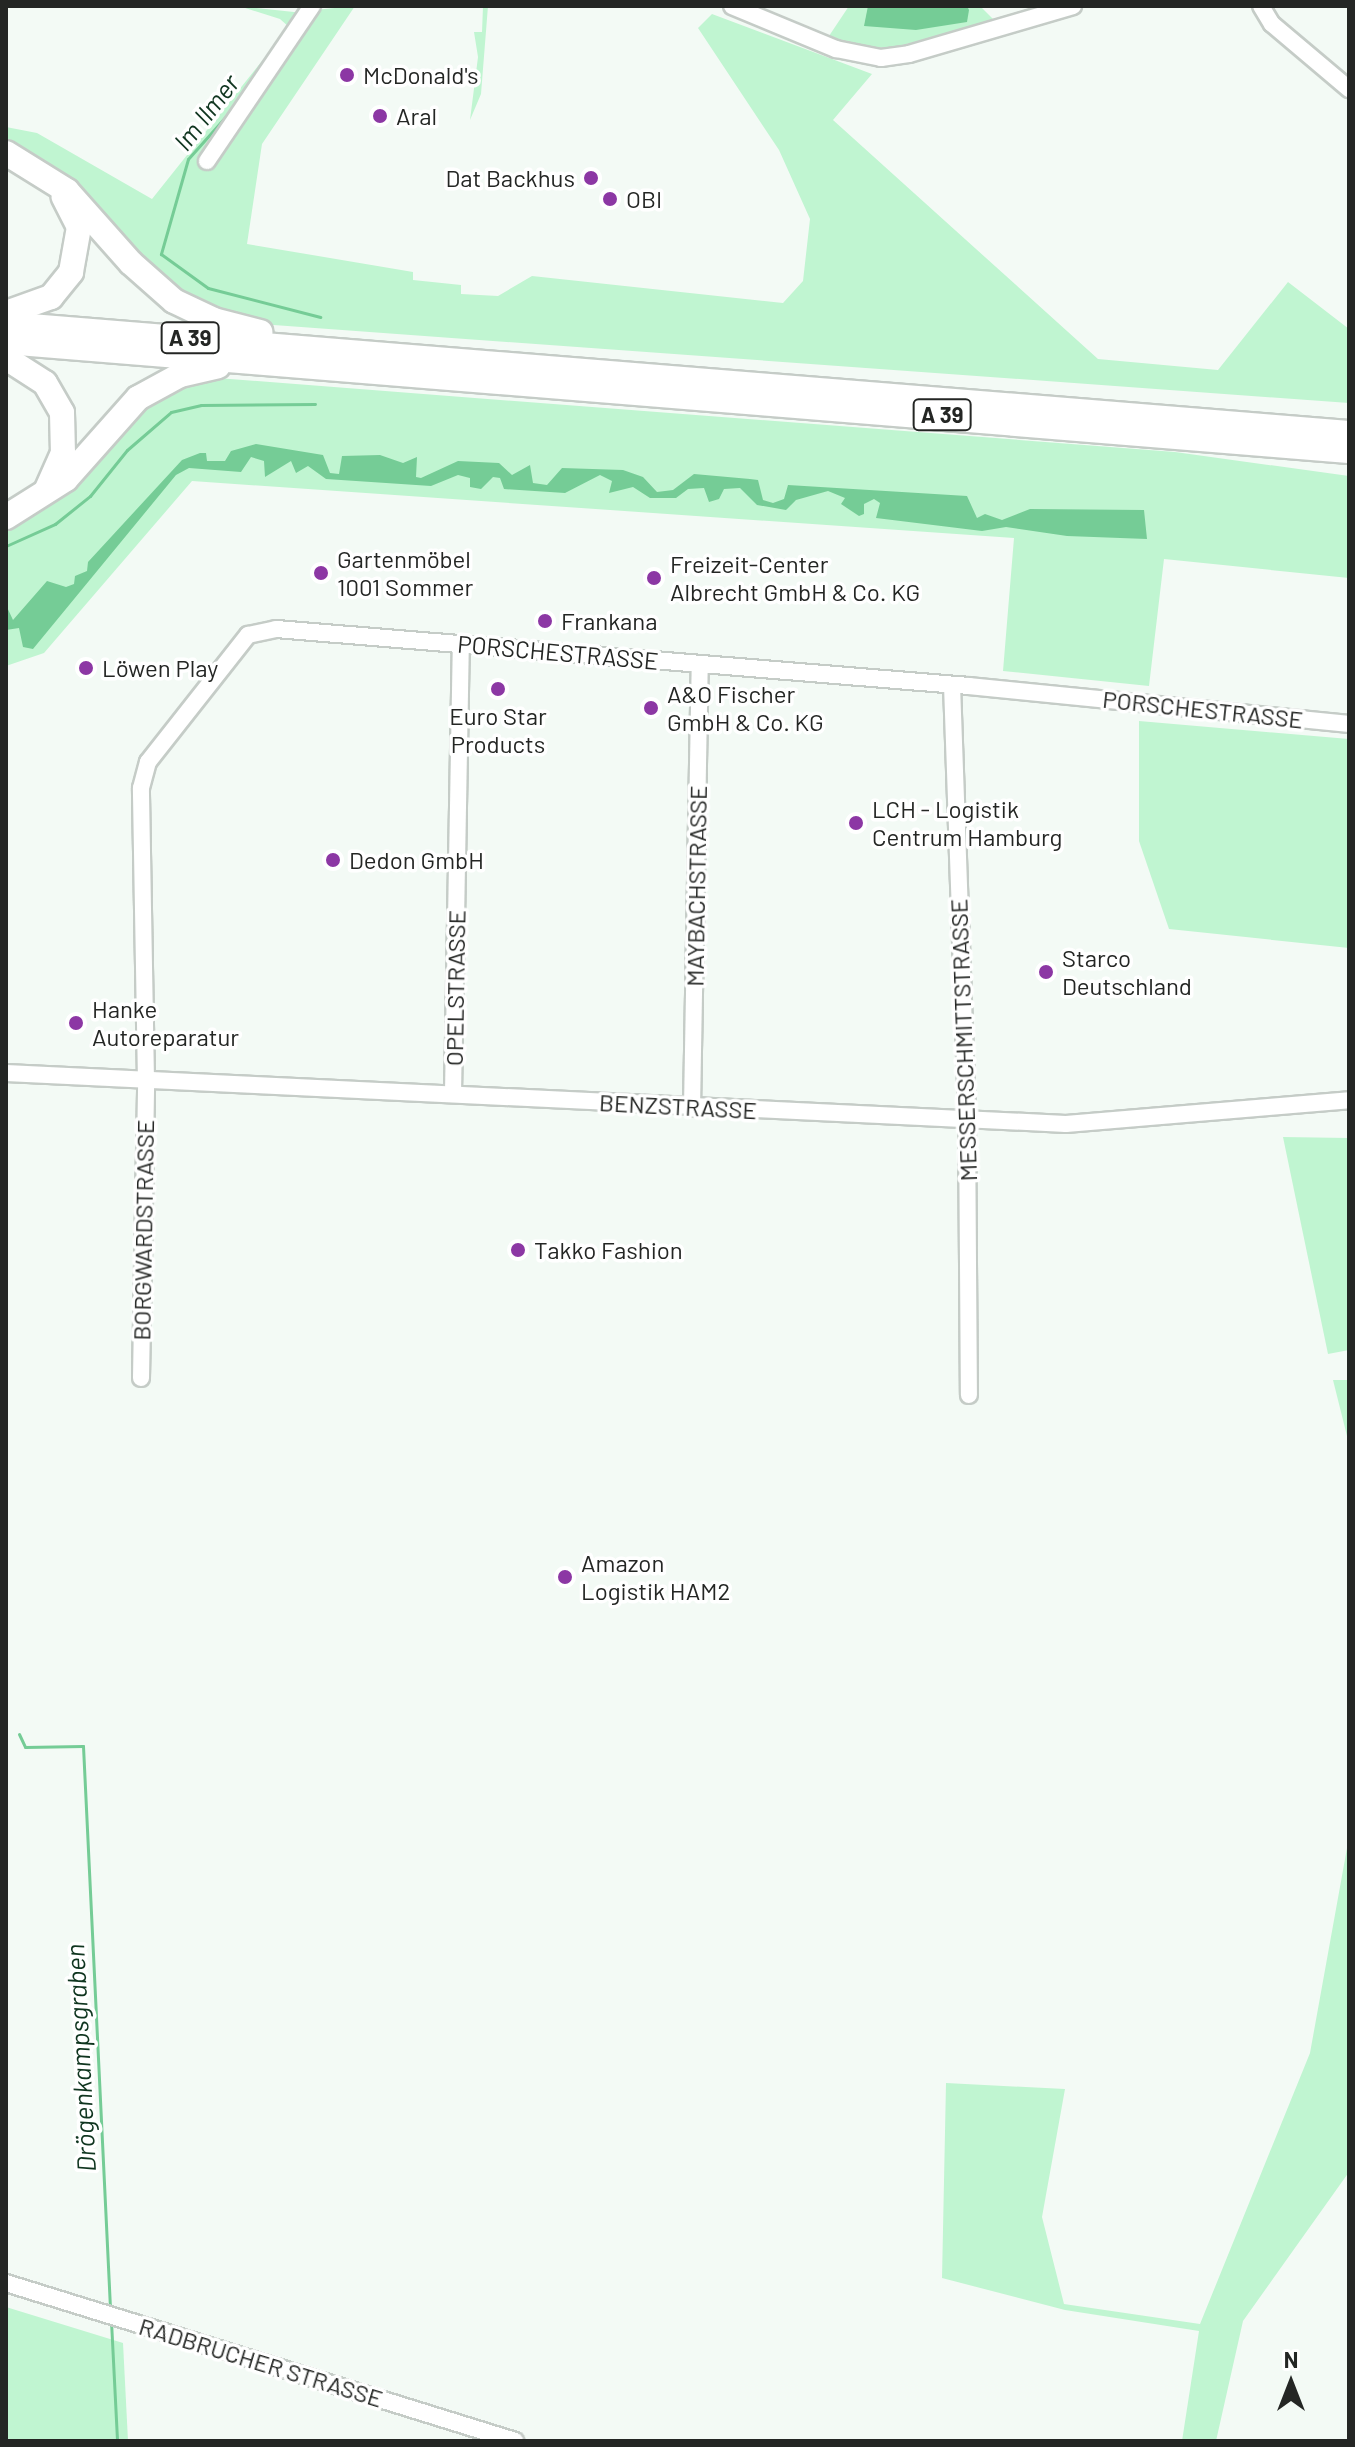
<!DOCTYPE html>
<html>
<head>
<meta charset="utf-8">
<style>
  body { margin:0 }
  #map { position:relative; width:1355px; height:2447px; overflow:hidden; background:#f3faf5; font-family:Barlow,sans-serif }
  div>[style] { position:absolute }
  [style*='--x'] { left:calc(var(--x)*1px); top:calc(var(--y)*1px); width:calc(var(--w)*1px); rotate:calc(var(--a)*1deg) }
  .green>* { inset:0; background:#c0f5d1 }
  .water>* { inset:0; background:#75cc96 }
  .stream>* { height:3px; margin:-1.5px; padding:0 1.5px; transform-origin:1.5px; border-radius:1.5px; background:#75cc96 }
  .roads { filter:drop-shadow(2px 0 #c5ccc7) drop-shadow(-2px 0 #c5ccc7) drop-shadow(0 2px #c5ccc7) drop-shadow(0 -2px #c5ccc7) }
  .minor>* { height:16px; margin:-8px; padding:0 8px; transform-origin:8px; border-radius:8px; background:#fff }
  .highway>* { height:24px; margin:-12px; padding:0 12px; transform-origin:12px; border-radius:12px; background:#fff }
  .dots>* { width:22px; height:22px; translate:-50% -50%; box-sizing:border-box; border:4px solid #fff; border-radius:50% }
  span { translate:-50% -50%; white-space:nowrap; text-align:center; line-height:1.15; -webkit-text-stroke:7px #fff; paint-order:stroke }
  .shield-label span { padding:2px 6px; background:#fff; border:2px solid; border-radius:6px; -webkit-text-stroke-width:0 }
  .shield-label { font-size:22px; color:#242624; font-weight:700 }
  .poi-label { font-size:24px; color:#242624 }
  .left { translate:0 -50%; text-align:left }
  .right { translate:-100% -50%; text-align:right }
  .street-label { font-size:24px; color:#242624 }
  .water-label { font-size:26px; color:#0f351f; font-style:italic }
  .frame { position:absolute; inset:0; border:8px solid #242624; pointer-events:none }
  .north { position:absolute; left:1251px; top:2343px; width:80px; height:80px; -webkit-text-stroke:6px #fff; paint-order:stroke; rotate:0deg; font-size:22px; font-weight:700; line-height:32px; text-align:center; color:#242624 }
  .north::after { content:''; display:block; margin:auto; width:28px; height:36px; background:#242624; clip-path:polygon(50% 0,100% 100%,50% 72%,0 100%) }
</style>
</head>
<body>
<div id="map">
  <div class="green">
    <i style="clip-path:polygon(239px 6px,294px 12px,355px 6px,262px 144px,247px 244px,413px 272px,413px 280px,461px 285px,461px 294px,498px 296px,532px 276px,783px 303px,803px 281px,810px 219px,779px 150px,698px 28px,712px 14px,872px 74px,833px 120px,1098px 359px,1218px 370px,1288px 282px,1349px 329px,1349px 403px,260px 324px,179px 298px,6px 147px,6px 127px,37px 133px,152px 199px,289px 27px,280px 19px)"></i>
    <i style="clip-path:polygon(483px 6px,488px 6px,481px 94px,470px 120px,478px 57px,474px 32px,482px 32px)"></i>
    <i style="clip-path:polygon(849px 6px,980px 6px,995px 21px,891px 48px,857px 47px,829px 36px)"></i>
    <i style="clip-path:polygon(204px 377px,1175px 452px,1349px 476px,1349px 578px,1164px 559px,1149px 686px,1003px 671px,1014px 538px,192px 481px,44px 653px,6px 666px,6px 528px,66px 496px,136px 411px,164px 391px)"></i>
    <i style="clip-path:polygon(1139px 721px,1349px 739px,1349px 948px,1169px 929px,1139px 841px)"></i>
    <i style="clip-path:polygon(1283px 1137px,1349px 1138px,1349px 1350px,1328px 1354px)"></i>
    <i style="clip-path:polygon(1333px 1380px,1349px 1380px,1349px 1444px)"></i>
    <i style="clip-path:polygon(1349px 1837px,1349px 2172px,1243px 2321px,1216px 2441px,1182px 2441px,1199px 2331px,1065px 2310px,942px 2278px,946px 2083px,1065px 2089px,1042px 2217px,1064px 2304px,1200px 2324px,1310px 2053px)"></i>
    <i style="clip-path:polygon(6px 2307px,123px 2343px,128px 2441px,6px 2441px)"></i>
  </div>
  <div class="water">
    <i style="clip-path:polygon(868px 6px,967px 6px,969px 10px,967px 22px,916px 30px,864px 26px)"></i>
    <i style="clip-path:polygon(256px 444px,323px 455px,330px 473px,339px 474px,342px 456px,380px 455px,403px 463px,417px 457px,416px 477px,421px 478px,458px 461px,499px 463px,512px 475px,530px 465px,533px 483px,547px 485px,562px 468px,623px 470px,643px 477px,657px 492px,673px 490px,694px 474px,750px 479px,758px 480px,763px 500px,773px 503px,784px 499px,788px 485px,967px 496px,977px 518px,985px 514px,1002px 520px,1030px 509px,1144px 510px,1147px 539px,1067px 536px,1006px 527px,982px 531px,876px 518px,880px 503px,874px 499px,864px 504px,864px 514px,859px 516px,841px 504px,845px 498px,828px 491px,796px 500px,786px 510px,757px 505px,740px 488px,724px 489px,719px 499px,709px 502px,704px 488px,688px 489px,676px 498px,650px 498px,633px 487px,609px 493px,612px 481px,600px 475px,565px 493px,504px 489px,500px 478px,493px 477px,481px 489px,470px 487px,470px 478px,458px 475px,431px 486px,326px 479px,308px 466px,296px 473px,291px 461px,265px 477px,264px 461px,251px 457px,241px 472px,189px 468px,176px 475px,33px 649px,23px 647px,19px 628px,6px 630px,6px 605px,13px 620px,47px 581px,66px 587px,74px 584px,75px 576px,87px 571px,88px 562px,182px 460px,200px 453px,206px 453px,207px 461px,225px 461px,231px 451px)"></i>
  </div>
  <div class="stream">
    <i style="--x:236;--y:105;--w:72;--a:131.6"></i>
    <i style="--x:188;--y:159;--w:99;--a:105.9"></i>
    <i style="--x:161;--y:254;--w:58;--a:35.9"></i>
    <i style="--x:208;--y:288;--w:116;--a:14.5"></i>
    <i style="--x:6;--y:546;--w:54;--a:-24.2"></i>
    <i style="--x:55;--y:524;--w:45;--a:-38.7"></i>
    <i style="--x:90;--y:496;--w:59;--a:-51.2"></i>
    <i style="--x:127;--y:450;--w:58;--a:-40.8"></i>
    <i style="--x:171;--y:412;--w:31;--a:-13"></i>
    <i style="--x:201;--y:405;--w:114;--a:-0.5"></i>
    <i style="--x:19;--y:1734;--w:14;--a:65"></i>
    <i style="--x:25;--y:1747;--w:58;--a:-1"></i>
    <i style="--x:83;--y:1746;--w:564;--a:87.25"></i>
    <i style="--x:111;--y:2321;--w:120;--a:87.1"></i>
  </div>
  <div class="roads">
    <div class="minor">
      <i style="--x:732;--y:6;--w:113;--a:22.5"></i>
      <i style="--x:836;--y:49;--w:46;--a:11.3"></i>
      <i style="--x:881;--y:58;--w:28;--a:-8"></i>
      <i style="--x:909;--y:54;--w:171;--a:-16.3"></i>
      <i style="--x:1261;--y:6;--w:21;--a:59"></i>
      <i style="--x:1272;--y:24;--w:101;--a:40.2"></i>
      <i style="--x:207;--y:161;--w:187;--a:-55.9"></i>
      <i style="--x:952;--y:685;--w:435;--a:88"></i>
      <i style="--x:967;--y:1120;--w:275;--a:89.6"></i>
      <i style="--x:6;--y:1073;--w:1061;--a:2.75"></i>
      <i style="--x:1066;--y:1124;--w:284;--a:-4.8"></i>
      <i style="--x:453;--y:1093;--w:449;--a:-89"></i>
      <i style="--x:692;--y:1108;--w:444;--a:-89"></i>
      <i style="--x:141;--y:1378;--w:297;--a:-89"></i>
      <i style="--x:146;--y:1081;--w:293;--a:-91"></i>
      <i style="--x:141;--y:788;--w:27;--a:-75"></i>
      <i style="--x:148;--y:762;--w:162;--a:-51.8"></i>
      <i style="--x:248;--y:635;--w:29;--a:-12"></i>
      <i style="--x:276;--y:629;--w:695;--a:4.7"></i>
      <i style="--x:969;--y:686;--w:382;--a:5.7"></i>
      <i style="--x:6;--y:2283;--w:533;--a:17.24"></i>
    </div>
    <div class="highway">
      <i style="--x:6;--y:153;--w:72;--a:31.9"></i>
      <i style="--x:67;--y:191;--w:96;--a:48.4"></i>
      <i style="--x:131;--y:263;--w:57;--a:41.5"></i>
      <i style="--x:174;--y:301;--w:44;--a:25.4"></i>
      <i style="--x:214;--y:320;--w:48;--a:14.6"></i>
      <i style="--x:6;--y:313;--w:48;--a:-19.6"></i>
      <i style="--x:51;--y:297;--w:32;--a:-51"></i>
      <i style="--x:71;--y:272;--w:46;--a:-79.9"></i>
      <i style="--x:79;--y:227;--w:34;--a:-117"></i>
      <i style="--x:6;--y:324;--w:1347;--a:4.64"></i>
      <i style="--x:6;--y:342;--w:1347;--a:4.64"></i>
      <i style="--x:6;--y:358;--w:46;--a:32.7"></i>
      <i style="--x:45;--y:383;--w:34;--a:60"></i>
      <i style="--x:62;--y:413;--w:40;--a:88.6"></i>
      <i style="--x:63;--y:453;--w:39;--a:114"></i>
      <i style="--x:6;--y:517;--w:71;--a:-32.3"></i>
      <i style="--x:66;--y:479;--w:108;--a:-48.4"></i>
      <i style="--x:138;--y:398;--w:48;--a:-28.7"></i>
      <i style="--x:180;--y:375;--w:39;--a:-13"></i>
    </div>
  </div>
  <div class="dots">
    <i style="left:347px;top:75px;background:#8c37a4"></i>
    <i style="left:380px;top:116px;background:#8c37a4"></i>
    <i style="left:591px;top:178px;background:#8c37a4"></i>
    <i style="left:610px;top:199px;background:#8c37a4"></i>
    <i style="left:321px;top:573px;background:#8c37a4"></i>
    <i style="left:654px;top:578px;background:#8c37a4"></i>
    <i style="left:545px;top:621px;background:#8c37a4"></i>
    <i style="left:86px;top:668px;background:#8c37a4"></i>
    <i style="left:498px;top:689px;background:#8c37a4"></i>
    <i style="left:651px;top:708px;background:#8c37a4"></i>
    <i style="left:856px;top:823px;background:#8c37a4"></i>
    <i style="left:333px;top:860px;background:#8c37a4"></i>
    <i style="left:1046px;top:972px;background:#8c37a4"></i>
    <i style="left:76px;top:1023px;background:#8c37a4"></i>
    <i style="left:518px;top:1250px;background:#8c37a4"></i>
    <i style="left:565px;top:1577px;background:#8c37a4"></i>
  </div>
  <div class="shield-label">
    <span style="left:190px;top:338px">A 39</span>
    <span style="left:942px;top:415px">A 39</span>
  </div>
  <div class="poi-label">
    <span class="left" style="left:363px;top:75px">McDonald's</span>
    <span class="left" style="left:396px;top:116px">Aral</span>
    <span class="right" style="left:575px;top:178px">Dat Backhus</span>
    <span class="left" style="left:626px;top:199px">OBI</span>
    <span class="left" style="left:337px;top:573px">Gartenmöbel<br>1001 Sommer</span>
    <span class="left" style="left:670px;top:578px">Freizeit-Center<br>Albrecht GmbH &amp; Co. KG</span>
    <span class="left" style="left:561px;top:621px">Frankana</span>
    <span class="left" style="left:102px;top:668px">Löwen Play</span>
    <span class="left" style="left:667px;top:708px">A&amp;O Fischer<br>GmbH &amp; Co. KG</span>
    <span style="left:498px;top:730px">Euro Star<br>Products</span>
    <span class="left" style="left:872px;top:823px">LCH - Logistik<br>Centrum Hamburg</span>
    <span class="left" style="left:349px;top:860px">Dedon GmbH</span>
    <span class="left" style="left:1062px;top:972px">Starco<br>Deutschland</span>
    <span class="left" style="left:92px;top:1023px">Hanke<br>Autoreparatur</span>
    <span class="left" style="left:534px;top:1250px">Takko Fashion</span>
    <span class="left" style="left:581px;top:1577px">Amazon<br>Logistik HAM2</span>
  </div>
  <div class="street-label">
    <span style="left:558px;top:652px;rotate:5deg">PORSCHESTRASSE</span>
    <span style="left:1203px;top:709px;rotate:6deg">PORSCHESTRASSE</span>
    <span style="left:696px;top:886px;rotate:-89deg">MAYBACHSTRASSE</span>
    <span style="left:455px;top:988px;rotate:-89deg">OPELSTRASSE</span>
    <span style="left:963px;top:1040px;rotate:-92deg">MESSERSCHMITTSTRASSE</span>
    <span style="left:678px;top:1106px;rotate:3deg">BENZSTRASSE</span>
    <span style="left:143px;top:1230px;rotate:-89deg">BORGWARDSTRASSE</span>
    <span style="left:261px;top:2362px;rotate:17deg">RADBRUCHER STRASSE</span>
  </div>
  <div class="water-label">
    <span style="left:206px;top:112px;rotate:-52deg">Im Ilmer</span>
    <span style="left:80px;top:2058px;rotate:-93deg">Drögenkampsgraben</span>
  </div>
  <div class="frame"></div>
  <div class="north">N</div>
</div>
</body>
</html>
